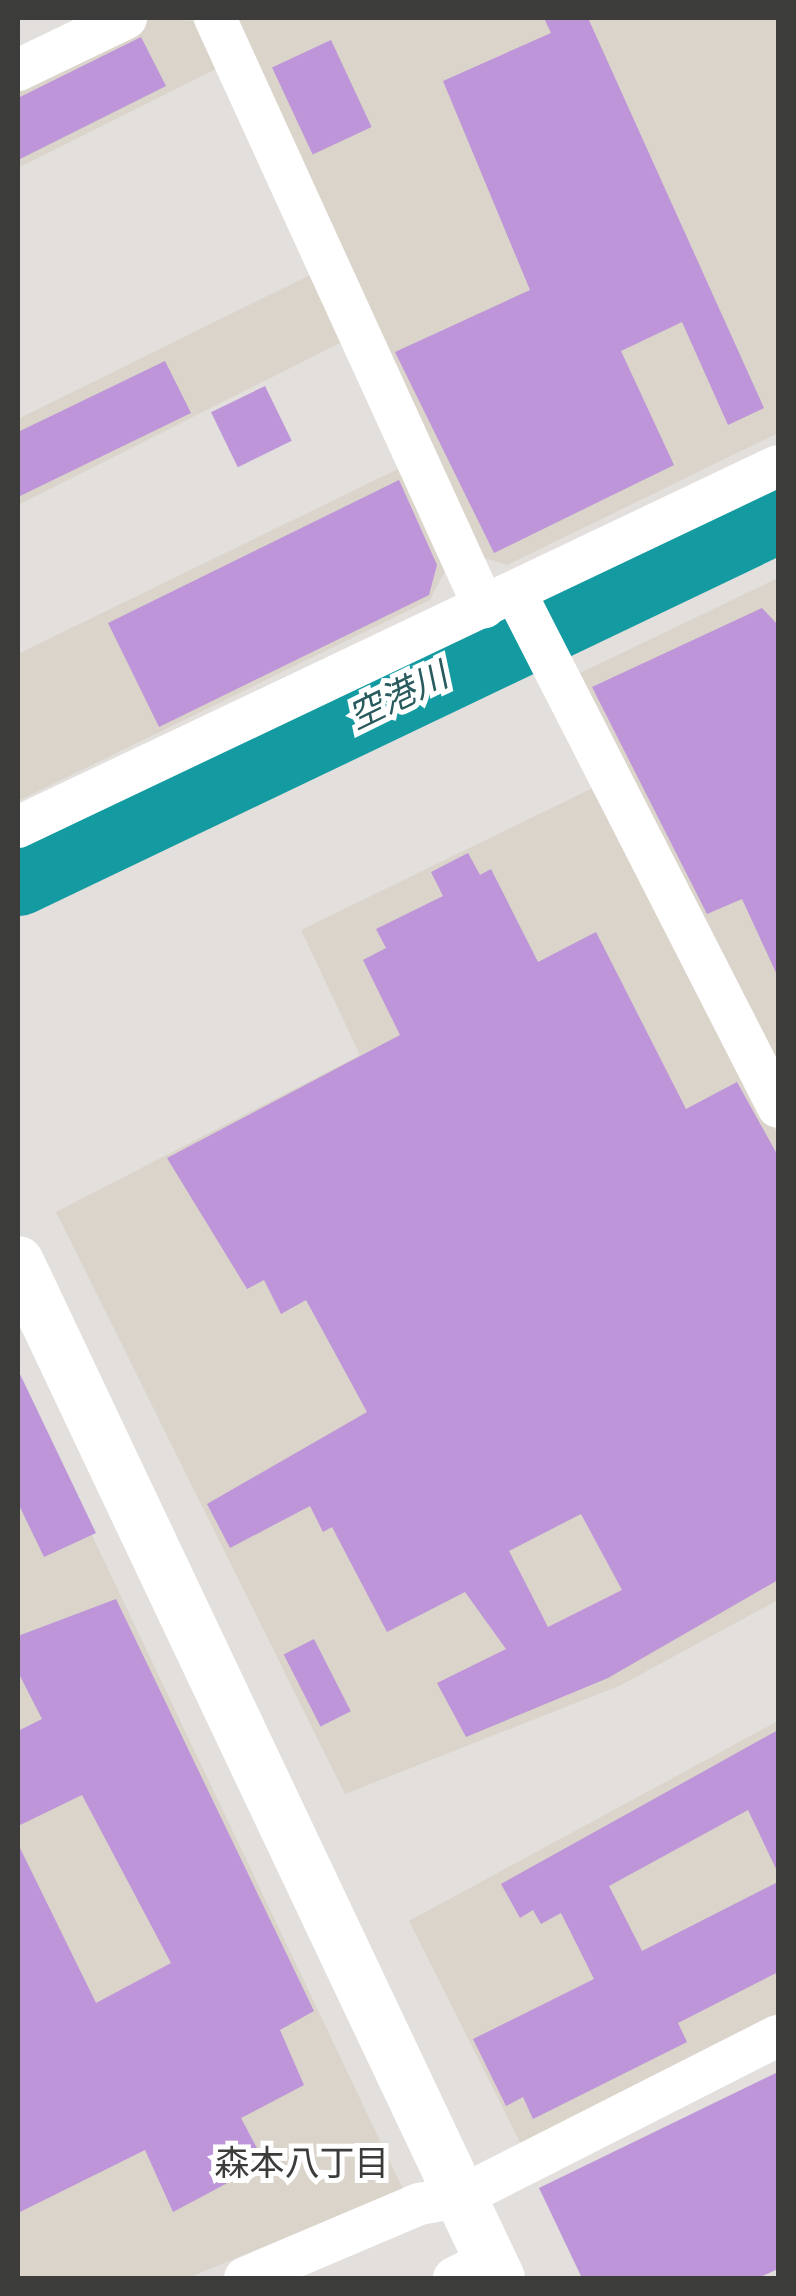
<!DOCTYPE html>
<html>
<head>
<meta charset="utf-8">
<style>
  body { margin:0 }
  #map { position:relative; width:796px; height:2296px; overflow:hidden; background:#e2dfdc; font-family:"DM Sans","Noto Sans JP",sans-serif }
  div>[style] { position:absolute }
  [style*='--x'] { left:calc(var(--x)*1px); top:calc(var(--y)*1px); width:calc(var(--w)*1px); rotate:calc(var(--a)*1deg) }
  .built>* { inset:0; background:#dad4ca }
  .river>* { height:78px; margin:-39px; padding:0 39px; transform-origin:39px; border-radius:39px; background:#149ba1 }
  .building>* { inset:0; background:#bd95d8; transform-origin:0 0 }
  .minor>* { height:42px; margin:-21px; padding:0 21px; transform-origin:21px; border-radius:21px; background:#fff }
  .tertiary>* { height:52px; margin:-26px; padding:0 26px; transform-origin:26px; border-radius:26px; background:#fff }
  span { translate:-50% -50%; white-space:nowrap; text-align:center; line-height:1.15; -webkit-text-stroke:10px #fff; paint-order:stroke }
  .water-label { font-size:35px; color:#295a5d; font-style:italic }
  .neighbourhood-label { font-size:35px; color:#3c3c3a }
  .frame { position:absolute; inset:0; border:20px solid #3c3c3a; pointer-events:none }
</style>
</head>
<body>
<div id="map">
  <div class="built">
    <i style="clip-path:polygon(148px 18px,193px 21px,216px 69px,18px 168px,18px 81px)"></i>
    <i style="clip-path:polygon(230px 18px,778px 18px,778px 433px,507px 565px,475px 555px)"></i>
    <i style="clip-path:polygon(312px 274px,342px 342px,18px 505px,18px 419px)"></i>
    <i style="clip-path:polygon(400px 468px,446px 569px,430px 600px,18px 801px,18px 654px)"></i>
    <i style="clip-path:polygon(778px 578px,778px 1074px,574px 676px)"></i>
    <i style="clip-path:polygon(599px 785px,778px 1136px,778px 1600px,621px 1685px,345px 1794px,56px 1212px,360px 1055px,301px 930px)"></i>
    <i style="clip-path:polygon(18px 1380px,403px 2189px,188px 2278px,18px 2278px)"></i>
    <i style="clip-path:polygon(778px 1721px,778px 2018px,522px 2146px,409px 1921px)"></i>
  </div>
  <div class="river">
    <i style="--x:18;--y:877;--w:842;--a:-25.53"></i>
  </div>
  <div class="building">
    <i style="clip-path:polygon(544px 18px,588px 18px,764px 408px,728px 425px,682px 322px,621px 351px,674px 465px,494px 553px,395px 352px,530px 290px,443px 81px,551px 33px)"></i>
    <i style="clip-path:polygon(141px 37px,166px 86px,18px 160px,18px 98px)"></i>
    <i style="left:331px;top:40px;width:96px;height:65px;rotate:65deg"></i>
    <i style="clip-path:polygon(165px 361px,191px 413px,18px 497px,18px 432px)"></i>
    <i style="left:265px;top:386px;width:61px;height:60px;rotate:64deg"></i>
    <i style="clip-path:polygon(399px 480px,437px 565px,429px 595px,159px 727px,108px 623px)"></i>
    <i style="clip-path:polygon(762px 608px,778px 625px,778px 977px,742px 899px,707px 914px,592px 687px)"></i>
    <i style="clip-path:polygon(evenodd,468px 853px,480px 875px,491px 869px,538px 962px,596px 932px,686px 1109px,737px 1082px,778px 1156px,778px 1580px,608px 1678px,466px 1737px,437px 1683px,506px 1649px,465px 1592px,387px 1632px,332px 1527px,323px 1532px,310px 1506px,230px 1548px,207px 1504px,367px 1412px,306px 1300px,281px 1314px,264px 1280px,247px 1289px,167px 1158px,400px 1035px,363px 960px,386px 948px,376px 929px,443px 896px,431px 872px,468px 853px,581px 1514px,622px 1590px,548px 1627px,509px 1551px,581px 1514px)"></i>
    <i style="clip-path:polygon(18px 1370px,96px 1533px,44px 1557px,18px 1503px)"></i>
    <i style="clip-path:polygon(116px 1599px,314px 2011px,280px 2030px,304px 2085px,241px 2118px,265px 2163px,173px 2212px,145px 2150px,18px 2213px,18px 1844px,96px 2003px,171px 1963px,82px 1795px,18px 1826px,18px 1731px,42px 1719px,18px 1672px,18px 1636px)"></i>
    <i style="left:314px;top:1639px;width:81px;height:34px;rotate:63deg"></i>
    <i style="clip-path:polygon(778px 1730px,778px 1873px,748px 1810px,609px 1886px,642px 1951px,778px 1882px,778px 1972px,678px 2023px,687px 2042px,533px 2119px,523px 2097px,506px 2106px,473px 2039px,594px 1979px,561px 1913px,541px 1924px,533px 1910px,520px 1918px,501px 1884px)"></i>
    <i style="clip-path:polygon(778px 2072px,778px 2269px,758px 2278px,582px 2278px,539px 2188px)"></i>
  </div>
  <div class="minor">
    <i style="--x:215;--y:18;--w:648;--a:65.45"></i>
    <i style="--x:18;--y:70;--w:120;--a:-25.7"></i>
    <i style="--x:515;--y:592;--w:578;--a:62.95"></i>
    <i style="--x:18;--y:827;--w:841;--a:-25.41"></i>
    <i style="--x:245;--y:2278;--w:189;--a:-23"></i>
    <i style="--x:419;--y:2204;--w:42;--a:-9.7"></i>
    <i style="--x:460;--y:2197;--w:356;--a:-26.9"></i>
    <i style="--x:454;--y:2278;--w:40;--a:-26.6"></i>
  </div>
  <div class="tertiary">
    <i style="--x:18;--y:1262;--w:1124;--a:64.67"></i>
  </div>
  <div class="water-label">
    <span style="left:398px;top:696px;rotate:-26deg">空港川</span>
  </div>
  <div class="neighbourhood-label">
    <span style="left:302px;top:2163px">森本八丁目</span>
  </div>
  <div class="frame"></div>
</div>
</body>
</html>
